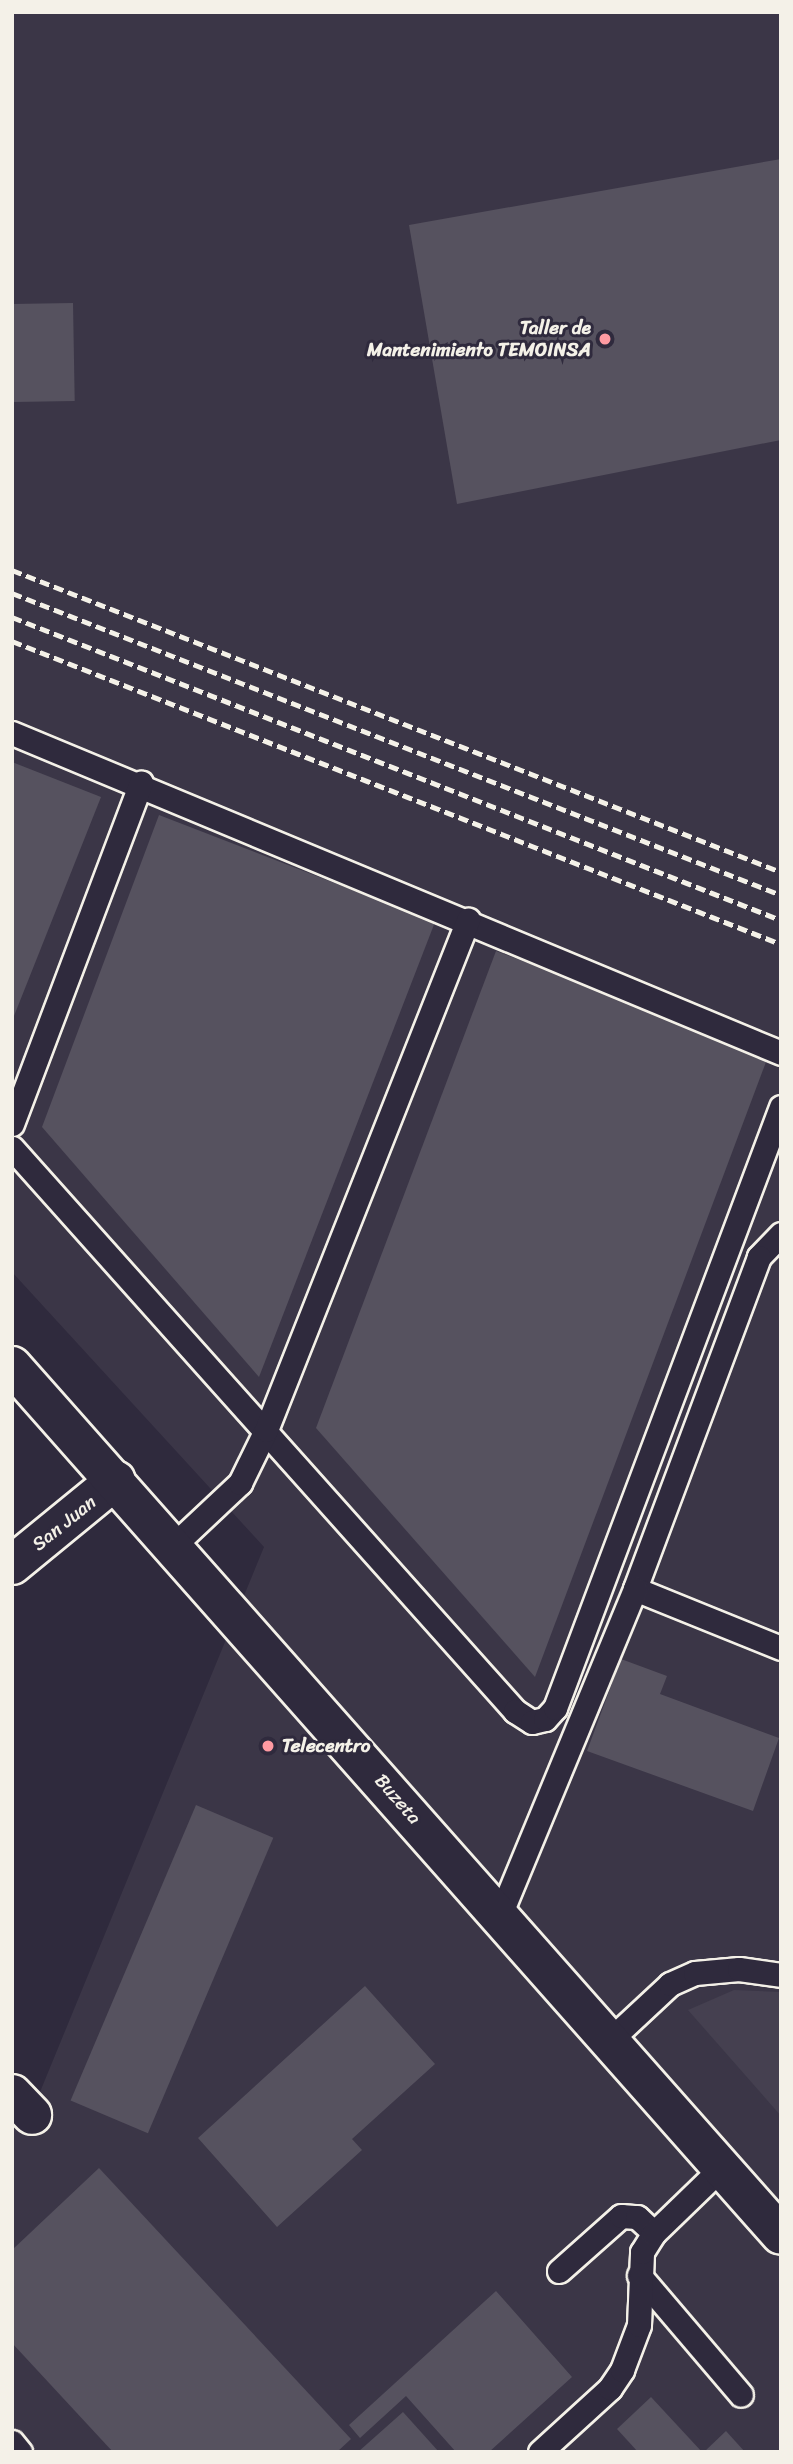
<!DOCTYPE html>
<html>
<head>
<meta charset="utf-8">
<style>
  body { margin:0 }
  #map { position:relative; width:793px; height:2464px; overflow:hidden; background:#2f2a3d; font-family:Sriracha,sans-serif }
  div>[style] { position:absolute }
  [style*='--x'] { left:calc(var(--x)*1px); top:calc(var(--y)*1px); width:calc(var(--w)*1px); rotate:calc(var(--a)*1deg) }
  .built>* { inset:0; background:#3b3647 }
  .green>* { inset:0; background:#454050 }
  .building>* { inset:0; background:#56525f; transform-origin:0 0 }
  .roads { filter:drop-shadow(2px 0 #f4f1e8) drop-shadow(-2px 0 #f4f1e8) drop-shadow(0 2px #f4f1e8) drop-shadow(0 -2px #f4f1e8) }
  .lane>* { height:23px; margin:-11.5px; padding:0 11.5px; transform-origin:11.5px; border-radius:11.5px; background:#2f2a3d }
  .street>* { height:38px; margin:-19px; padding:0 19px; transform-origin:19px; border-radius:19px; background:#2f2a3d }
  .secondary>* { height:38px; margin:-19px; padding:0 19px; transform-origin:19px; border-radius:19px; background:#2f2a3d }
  .rail>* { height:5px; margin-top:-2.5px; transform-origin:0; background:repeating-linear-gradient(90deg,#f4f1e8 0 10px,transparent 0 15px) }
  .dots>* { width:19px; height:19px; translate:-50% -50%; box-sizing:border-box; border:4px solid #2f2a3d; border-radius:50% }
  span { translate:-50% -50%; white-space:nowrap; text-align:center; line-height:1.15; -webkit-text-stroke:6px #2f2a3d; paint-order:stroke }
  .poi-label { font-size:19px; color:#f4f1e8; font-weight:700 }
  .right { translate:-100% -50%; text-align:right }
  .left { translate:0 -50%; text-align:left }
  .street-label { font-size:19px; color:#f4f1e8 }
  .frame { position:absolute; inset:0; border:14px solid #f4f1e8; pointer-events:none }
</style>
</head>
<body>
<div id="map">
  <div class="built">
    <i style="clip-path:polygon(12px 12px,781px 12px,781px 2452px,12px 2452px,12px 2110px,26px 2126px,264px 1547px,12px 1272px)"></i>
  </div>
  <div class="green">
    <i style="clip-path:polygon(734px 1990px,781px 1992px,781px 2116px,688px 2010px)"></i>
  </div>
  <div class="building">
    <i style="clip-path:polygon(781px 159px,781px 440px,457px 504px,409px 225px)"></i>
    <i style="left:73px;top:303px;width:98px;height:61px;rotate:89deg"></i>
    <i style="clip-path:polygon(12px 762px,101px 797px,12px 1021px)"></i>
    <i style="clip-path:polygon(159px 815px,435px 922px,259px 1377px,42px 1127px)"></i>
    <i style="clip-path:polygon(496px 951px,769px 1054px,535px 1677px,316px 1428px)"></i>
    <i style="clip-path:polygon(621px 1659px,667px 1676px,660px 1694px,779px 1738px,753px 1811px,587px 1751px)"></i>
    <i style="left:196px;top:1805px;width:84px;height:321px;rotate:23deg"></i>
    <i style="clip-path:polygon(365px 1986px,435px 2064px,352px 2139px,362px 2150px,277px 2227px,198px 2138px)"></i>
    <i style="clip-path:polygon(99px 2168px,351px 2439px,337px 2452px,113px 2452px,12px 2343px,12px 2250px)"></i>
    <i style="clip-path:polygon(496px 2291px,572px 2377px,489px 2452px,456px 2452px,406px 2396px,360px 2438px,349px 2425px)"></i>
    <i style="clip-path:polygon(651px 2397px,702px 2452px,638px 2452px,617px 2429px)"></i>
    <i style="clip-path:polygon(403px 2412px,439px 2452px,358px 2452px)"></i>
    <i style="clip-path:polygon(726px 2431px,745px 2452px,704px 2452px)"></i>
  </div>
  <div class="roads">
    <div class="lane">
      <i style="--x:12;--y:733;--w:833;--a:22.59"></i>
      <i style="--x:12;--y:1124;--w:365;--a:-69.3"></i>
      <i style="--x:12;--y:1148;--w:755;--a:48.22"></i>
      <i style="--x:515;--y:1711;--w:20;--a:33"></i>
      <i style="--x:532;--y:1722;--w:13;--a:-13"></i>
      <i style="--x:545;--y:1719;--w:15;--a:-48"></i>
      <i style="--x:555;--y:1708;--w:642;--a:-69.39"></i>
      <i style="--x:781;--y:1234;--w:32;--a:134"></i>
      <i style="--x:759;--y:1257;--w:354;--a:110.5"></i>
      <i style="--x:635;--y:1589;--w:157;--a:22"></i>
      <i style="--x:174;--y:1545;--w:91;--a:-43.2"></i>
      <i style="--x:240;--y:1483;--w:59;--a:-63.9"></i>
      <i style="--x:266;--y:1430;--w:549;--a:-68.39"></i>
      <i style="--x:500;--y:1915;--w:353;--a:-67.5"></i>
      <i style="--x:610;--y:2040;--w:82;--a:-43"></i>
      <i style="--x:670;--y:1984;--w:27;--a:-24"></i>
      <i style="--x:695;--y:1973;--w:44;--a:-5.2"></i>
      <i style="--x:739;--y:1969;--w:42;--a:8.1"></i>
      <i style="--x:559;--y:2271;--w:83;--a:-41.6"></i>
      <i style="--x:621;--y:2216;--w:16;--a:4"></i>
      <i style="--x:637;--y:2217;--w:23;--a:43"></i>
      <i style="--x:639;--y:2275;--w:157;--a:49.6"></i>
      <i style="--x:12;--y:2442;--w:13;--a:51"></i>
      <i style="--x:540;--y:2452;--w:95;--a:-42.4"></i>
      <i style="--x:610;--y:2388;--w:22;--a:-56"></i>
      <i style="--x:622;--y:2370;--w:48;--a:-69.3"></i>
      <i style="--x:639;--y:2325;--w:73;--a:-87.6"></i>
      <i style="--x:642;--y:2252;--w:22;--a:-58"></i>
      <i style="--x:654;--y:2233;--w:95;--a:-44.1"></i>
    </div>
    <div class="street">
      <i style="--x:12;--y:1565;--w:134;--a:-39.3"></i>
      <i style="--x:12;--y:2094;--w:29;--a:46"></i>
    </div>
    <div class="secondary">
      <i style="--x:12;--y:1366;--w:1160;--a:48.49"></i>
    </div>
  </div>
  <div class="rail">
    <i style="--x:12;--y:570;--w:826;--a:21.44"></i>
    <i style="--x:12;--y:593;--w:826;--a:21.44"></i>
    <i style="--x:12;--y:617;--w:827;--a:21.51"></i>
    <i style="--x:12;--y:641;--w:827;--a:21.51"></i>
  </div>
  <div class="dots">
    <i style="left:605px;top:339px;background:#ff9aa2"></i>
    <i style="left:268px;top:1746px;background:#ff9aa2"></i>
  </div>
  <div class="poi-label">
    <span class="right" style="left:591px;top:339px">Taller de<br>Mantenimiento TEMOINSA</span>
    <span class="left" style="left:282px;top:1746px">Telecentro</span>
  </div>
  <div class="street-label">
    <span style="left:64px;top:1523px;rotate:-39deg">San Juan</span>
    <span style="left:398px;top:1799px;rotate:49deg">Buzeta</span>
  </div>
  <div class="frame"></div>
</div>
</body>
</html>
